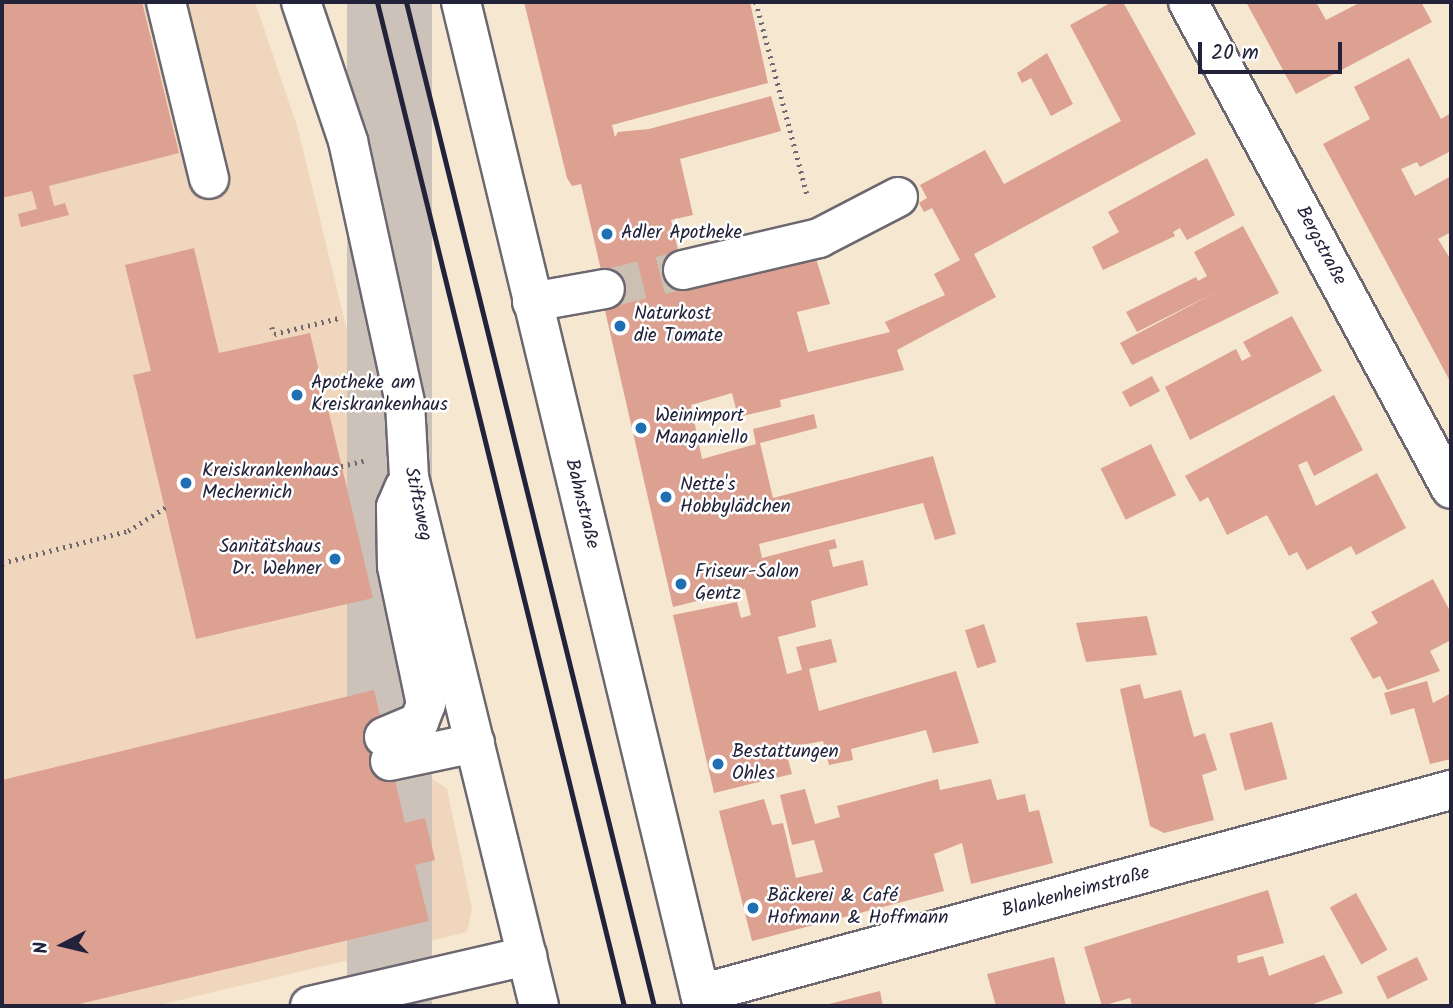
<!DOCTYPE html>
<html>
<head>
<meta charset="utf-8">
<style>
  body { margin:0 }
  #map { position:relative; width:1453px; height:1008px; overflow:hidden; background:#f6e7d1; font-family:Kalam,sans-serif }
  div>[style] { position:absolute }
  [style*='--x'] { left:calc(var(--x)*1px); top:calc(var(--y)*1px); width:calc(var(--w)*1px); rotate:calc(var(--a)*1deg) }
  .built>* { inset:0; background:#efd6bc }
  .industrial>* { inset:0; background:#cdc2b9; transform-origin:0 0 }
  .building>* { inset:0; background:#dda192; transform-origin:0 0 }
  .minor-tunnel>* { height:38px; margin-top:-19px; transform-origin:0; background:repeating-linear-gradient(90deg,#ccc0b3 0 38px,transparent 0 57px) }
  .path>* { height:4.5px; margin-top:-2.25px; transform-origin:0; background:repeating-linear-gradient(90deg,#6c6770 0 2px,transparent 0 7px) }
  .roads { filter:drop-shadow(2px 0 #6c6770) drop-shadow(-2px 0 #6c6770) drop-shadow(0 2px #6c6770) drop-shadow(0 -2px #6c6770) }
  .minor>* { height:38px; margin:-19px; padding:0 19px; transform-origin:19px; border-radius:19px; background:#fff }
  .rail>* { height:5px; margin:-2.5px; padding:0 2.5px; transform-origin:2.5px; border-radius:2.5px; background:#22223b }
  .dots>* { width:19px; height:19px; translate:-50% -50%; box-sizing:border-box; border:4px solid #fff; border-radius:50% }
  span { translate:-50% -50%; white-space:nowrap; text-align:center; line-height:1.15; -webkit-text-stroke:5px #fff; paint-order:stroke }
  .poi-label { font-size:19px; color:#22223b }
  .left { translate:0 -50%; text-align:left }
  .right { translate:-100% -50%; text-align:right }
  .street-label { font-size:19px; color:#22223b }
  .frame { position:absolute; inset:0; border:4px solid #22223b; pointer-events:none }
  .north { position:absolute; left:28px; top:910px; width:70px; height:70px; -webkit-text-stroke:5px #fff; paint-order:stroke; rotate:263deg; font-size:19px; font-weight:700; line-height:28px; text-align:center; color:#22223b }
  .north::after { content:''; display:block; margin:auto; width:24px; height:32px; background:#22223b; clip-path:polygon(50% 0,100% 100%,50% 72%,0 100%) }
  .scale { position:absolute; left:1198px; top:42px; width:144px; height:32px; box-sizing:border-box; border:4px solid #22223b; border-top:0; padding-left:9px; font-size:21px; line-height:24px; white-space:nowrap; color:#22223b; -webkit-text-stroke:5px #fff; paint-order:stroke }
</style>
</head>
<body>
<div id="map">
  <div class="built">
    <i style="clip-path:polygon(2px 2px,255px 2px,298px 129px,370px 425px,372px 541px,425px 774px,447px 789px,472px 909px,467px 932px,155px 1006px,2px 1006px)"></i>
  </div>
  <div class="industrial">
    <i style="left:347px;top:2px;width:85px;height:1033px"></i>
  </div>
  <div class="building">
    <i style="clip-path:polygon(2px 2px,142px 2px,179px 153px,49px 186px,54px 206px,65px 203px,69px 215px,21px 227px,18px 214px,37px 209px,32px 191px,2px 198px)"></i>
    <i style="clip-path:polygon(524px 2px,750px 2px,768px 83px,612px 125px,615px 137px,618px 132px,649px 129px,771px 96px,781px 131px,680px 159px,693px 215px,671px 220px,686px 284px,814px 252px,830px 304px,797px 312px,808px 352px,890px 332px,885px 322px,945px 295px,934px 274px,960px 260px,932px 208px,924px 212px,919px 203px,927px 198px,920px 185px,985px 150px,1004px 184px,1121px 121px,1070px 25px,1112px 2px,1123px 2px,1196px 134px,974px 254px,996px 297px,897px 350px,904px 370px,780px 400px,781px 407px,738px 417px,732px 393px,691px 405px,702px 459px,756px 444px,753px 429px,814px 414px,817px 428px,760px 443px,773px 498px,933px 456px,956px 534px,935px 540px,923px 503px,759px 544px,762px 558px,835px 539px,837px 548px,829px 550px,833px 567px,863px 560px,868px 585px,811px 601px,816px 627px,778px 637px,787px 674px,802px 670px,796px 647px,831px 639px,837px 662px,809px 669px,819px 711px,956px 671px,979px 743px,933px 753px,926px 730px,851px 749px,853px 760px,829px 765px,823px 741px,785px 748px,792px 774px,714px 793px,673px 615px,737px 602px,741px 618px,751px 615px,745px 589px,673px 607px,603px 302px,608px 300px,581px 184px,572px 186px,567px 178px)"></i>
    <i style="clip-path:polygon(1246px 2px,1316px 2px,1326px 20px,1361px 2px,1421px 2px,1432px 22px,1296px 94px)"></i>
    <i style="clip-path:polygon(1047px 53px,1073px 104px,1051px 116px,1031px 78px,1022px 83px,1017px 73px)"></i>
    <i style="clip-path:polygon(1409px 58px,1441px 119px,1451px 113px,1451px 151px,1420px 167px,1417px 162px,1401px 169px,1415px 196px,1451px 176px,1451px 232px,1438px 239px,1451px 260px,1451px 383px,1323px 144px,1370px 119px,1354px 87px)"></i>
    <i style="clip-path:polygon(1207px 158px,1235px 215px,1187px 240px,1180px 228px,1173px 232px,1175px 236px,1103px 270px,1092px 247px,1119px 232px,1108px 212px)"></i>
    <i style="clip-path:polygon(1243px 226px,1279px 293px,1132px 365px,1120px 343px,1216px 292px,1137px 332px,1126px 312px,1196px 277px,1198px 281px,1207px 276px,1194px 252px)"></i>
    <i style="clip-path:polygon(194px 248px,219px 353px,310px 333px,373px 598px,196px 639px,133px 375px,151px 371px,125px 265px)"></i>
    <i style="clip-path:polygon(1292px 316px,1322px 371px,1190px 440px,1165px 387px,1236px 349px,1242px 361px,1251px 356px,1243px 342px)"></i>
    <i style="left:1152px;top:376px;width:17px;height:34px;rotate:62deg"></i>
    <i style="clip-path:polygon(1334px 395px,1363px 450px,1314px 476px,1307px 461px,1298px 465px,1316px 506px,1377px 473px,1406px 528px,1356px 555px,1351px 546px,1307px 570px,1297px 552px,1289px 556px,1267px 515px,1227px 535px,1208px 497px,1200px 502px,1185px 476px)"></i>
    <i style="left:1151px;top:444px;width:57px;height:56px;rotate:64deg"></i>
    <i style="clip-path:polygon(1433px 579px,1451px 613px,1451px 640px,1430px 651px,1440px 671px,1387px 690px,1380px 676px,1373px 679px,1350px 638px,1378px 623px,1371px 612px)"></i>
    <i style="clip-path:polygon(1147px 616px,1157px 655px,1086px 662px,1076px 623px)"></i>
    <i style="left:984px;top:624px;width:40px;height:20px;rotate:72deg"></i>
    <i style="clip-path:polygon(1427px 681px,1433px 703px,1451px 693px,1451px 759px,1430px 764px,1414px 708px,1391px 715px,1384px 693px)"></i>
    <i style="clip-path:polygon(1140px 684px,1144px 699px,1181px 690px,1194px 737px,1205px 733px,1217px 770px,1202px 775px,1214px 820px,1164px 833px,1150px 826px,1120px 689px)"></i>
    <i style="clip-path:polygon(374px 690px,405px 823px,425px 818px,435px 860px,415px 865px,429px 921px,71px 1006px,2px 1006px,2px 780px)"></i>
    <i style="left:1272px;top:722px;width:59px;height:44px;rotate:75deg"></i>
    <i style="clip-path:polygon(938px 779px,940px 790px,991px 779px,997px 800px,1025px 794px,1029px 812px,1039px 810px,1053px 863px,971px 884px,962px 843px,934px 854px,944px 891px,752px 941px,719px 811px,764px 799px,772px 825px,783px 823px,796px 878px,823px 872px,814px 840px,792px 845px,780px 795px,805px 789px,815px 824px,840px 817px,837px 806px)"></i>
    <i style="clip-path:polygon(1268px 890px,1284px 943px,1237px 956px,1238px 963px,1263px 956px,1269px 976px,1324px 955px,1343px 993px,1308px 1006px,1132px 1006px,1130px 998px,1102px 1006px,1084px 947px)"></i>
    <i style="left:1356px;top:893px;width:65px;height:30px;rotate:61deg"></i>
    <i style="clip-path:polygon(1054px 957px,1066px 1006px,996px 1006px,987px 974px)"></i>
    <i style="left:1417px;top:957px;width:25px;height:45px;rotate:64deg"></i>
    <i style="clip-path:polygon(880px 991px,883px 1006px,825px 1006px,825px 1005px)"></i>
  </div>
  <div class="minor-tunnel">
    <i style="--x:605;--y:289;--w:80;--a:-13.7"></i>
  </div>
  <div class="path">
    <i style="--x:756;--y:2;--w:199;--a:75.1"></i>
    <i style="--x:272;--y:327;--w:7;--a:74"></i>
    <i style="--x:274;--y:334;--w:67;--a:-13.8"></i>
    <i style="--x:341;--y:466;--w:23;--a:-13"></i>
    <i style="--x:2;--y:563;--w:130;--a:-14.3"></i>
    <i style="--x:128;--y:531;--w:45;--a:-32.3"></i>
  </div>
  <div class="roads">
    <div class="minor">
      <i style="--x:166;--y:2;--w:182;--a:76.3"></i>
      <i style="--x:301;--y:2;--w:147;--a:71.3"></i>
      <i style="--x:348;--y:141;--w:268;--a:77.7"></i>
      <i style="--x:405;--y:403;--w:74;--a:86.9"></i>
      <i style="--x:409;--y:477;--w:545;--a:76.19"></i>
      <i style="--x:461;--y:2;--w:1033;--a:76.45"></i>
      <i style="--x:1188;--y:2;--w:553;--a:61.63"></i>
      <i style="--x:683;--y:270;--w:140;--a:-13.2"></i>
      <i style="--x:819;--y:238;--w:89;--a:-27.4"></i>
      <i style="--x:532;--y:302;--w:74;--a:-10.1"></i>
      <i style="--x:384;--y:737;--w:38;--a:-23"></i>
      <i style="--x:419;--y:722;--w:19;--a:-69"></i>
      <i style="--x:426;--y:704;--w:141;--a:-101.9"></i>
      <i style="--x:397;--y:566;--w:59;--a:-91"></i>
      <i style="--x:396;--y:507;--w:21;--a:-67"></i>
      <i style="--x:390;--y:761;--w:87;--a:-12"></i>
      <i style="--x:700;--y:994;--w:778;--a:-15.2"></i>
      <i style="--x:310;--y:1006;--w:223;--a:-13"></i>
    </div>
  </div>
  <div class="rail">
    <i style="--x:377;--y:2;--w:1034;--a:76.18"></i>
    <i style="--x:406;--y:2;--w:1034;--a:76.13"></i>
  </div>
  <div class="dots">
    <i style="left:607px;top:234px;background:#1f6fb2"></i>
    <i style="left:620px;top:326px;background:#1f6fb2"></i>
    <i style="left:297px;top:395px;background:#1f6fb2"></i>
    <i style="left:641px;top:428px;background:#1f6fb2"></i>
    <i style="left:186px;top:483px;background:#1f6fb2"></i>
    <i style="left:666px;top:497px;background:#1f6fb2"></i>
    <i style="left:335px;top:559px;background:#1f6fb2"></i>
    <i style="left:681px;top:584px;background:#1f6fb2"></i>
    <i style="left:718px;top:764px;background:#1f6fb2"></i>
    <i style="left:753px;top:908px;background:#1f6fb2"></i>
  </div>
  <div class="poi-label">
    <span class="left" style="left:621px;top:234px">Adler Apotheke</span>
    <span class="left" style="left:634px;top:326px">Naturkost<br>die Tomate</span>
    <span class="left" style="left:311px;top:395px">Apotheke am<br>Kreiskrankenhaus</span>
    <span class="left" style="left:655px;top:428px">Weinimport<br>Manganiello</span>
    <span class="left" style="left:202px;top:483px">Kreiskrankenhaus<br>Mechernich</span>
    <span class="left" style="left:680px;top:497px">Nette's<br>Hobbylädchen</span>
    <span class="right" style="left:321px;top:559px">Sanitätshaus<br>Dr. Wehner</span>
    <span class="left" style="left:695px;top:584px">Friseur-Salon<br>Gentz</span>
    <span class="left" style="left:732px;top:764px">Bestattungen<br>Ohles</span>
    <span class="left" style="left:767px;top:908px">Bäckerei &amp; Café<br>Hofmann &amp; Hoffmann</span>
  </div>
  <div class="street-label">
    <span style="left:1320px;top:246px;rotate:62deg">Bergstraße</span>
    <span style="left:417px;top:504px;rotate:78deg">Stiftsweg</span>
    <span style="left:581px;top:504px;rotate:76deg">Bahnstraße</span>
    <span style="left:1076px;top:893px;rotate:-15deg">Blankenheimstraße</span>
  </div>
  <div class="frame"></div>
  <div class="north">N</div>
  <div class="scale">20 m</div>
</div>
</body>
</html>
